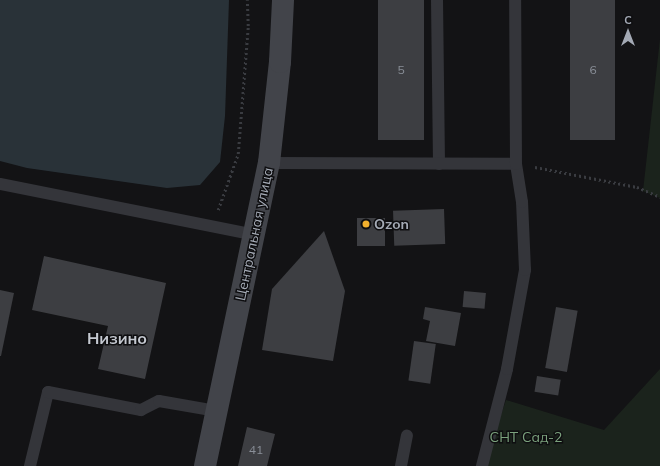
<!DOCTYPE html>
<html>
<head>
<meta charset="utf-8">
<style>
  body { margin:0 }
  #map { position:relative; width:660px; height:466px; overflow:hidden; background:#131315; font-family:Mulish,sans-serif }
  div>[style] { position:absolute }
  [style*='--x'] { left:calc(var(--x)*1px); top:calc(var(--y)*1px); width:calc(var(--w)*1px); rotate:calc(var(--a)*1deg) }
  .green>* { inset:0; background:#1b231c }
  .water>* { inset:0; background:#293238 }
  .building>* { inset:0; background:#3d3e42; transform-origin:0 0 }
  .path>* { height:2.5px; margin-top:-1.25px; transform-origin:0; background:repeating-linear-gradient(90deg,#3a3c41 0 2px,transparent 0 5px) }
  .lane>* { height:12px; margin:-6px; padding:0 6px; transform-origin:6px; border-radius:6px; background:#34353a }
  .secondary>* { height:22px; margin:-11px; padding:0 11px; transform-origin:11px; border-radius:11px; background:#42444a }
  .dots>* { width:11px; height:11px; translate:-50% -50%; box-sizing:border-box; border:2px solid #0e0e10; border-radius:50% }
  span { translate:-50% -50%; white-space:nowrap; text-align:center; line-height:1.15; -webkit-text-stroke:3px #0e0e10; paint-order:stroke }
  .number-label { font-size:12px; color:#8a8f98 }
  .number-label span { -webkit-text-stroke-width:0 }
  .poi-label { font-size:14px; color:#a4aab5; font-weight:700 }
  .left { translate:0 -50%; text-align:left }
  .street-label { font-size:14px; color:#a4aab5 }
  .park-label { font-size:14px; color:#7ba17d }
  .quarter-label { font-size:16px; color:#c5c9d1; font-weight:700 }
  .north { position:absolute; left:608px; top:12px; width:40px; height:40px; -webkit-text-stroke:3px #0e0e10; paint-order:stroke; rotate:0deg; font-size:11px; font-weight:700; line-height:16px; text-align:center; color:#a4aab5 }
  .north::after { content:''; display:block; margin:auto; width:14px; height:18px; background:#a4aab5; clip-path:polygon(50% 0,100% 100%,50% 72%,0 100%) }
</style>
</head>
<body>
<div id="map">
  <div class="green">
    <i style="clip-path:polygon(660px 39px,660px 198px,643px 191px)"></i>
    <i style="clip-path:polygon(660px 369px,660px 466px,484px 466px,506px 400px,604px 430px)"></i>
  </div>
  <div class="water">
    <i style="clip-path:polygon(0 0,229px 0,225px 116px,220px 162px,200px 185px,167px 188px,27px 168px,0 161px)"></i>
  </div>
  <div class="building">
    <i style="left:378px;top:0;width:46px;height:140px"></i>
    <i style="left:570px;top:0;width:45px;height:140px"></i>
    <i style="left:444px;top:209px;width:35px;height:51px;rotate:88deg"></i>
    <i style="left:357px;top:218px;width:28px;height:28px"></i>
    <i style="clip-path:polygon(324px 231px,345px 291px,333px 361px,262px 350px,272px 289px)"></i>
    <i style="clip-path:polygon(44px 256px,166px 283px,145px 379px,98px 369px,108px 326px,32px 310px)"></i>
    <i style="clip-path:polygon(0 290px,14px 293px,1px 356px,0 356px)"></i>
    <i style="left:464px;top:291px;width:22px;height:16px;rotate:5deg"></i>
    <i style="clip-path:polygon(425px 307px,461px 313px,455px 346px,426px 341px,430px 321px,423px 319px)"></i>
    <i style="left:556px;top:307px;width:22px;height:62px;rotate:10deg"></i>
    <i style="left:414px;top:341px;width:22px;height:40px;rotate:8deg"></i>
    <i style="left:537px;top:376px;width:24px;height:16px;rotate:9deg"></i>
    <i style="clip-path:polygon(247px 427px,275px 434px,267px 466px,238px 466px)"></i>
  </div>
  <div class="path">
    <i style="--x:535;--y:167;--w:104;--a:11.1"></i>
    <i style="--x:637;--y:187;--w:25;--a:23"></i>
    <i style="--x:218;--y:210;--w:59;--a:-70.3"></i>
    <i style="--x:238;--y:154;--w:128;--a:-85.5"></i>
    <i style="--x:248;--y:26;--w:26;--a:-92"></i>
  </div>
  <div class="lane">
    <i style="--x:437;--y:0;--w:164;--a:89.3"></i>
    <i style="--x:269;--y:163;--w:247;--a:0.2"></i>
    <i style="--x:0;--y:184;--w:260;--a:11.3"></i>
    <i style="--x:30;--y:466;--w:76;--a:-76.3"></i>
    <i style="--x:48;--y:392;--w:95;--a:11"></i>
    <i style="--x:141;--y:410;--w:20;--a:-27"></i>
    <i style="--x:159;--y:401;--w:59;--a:9.8"></i>
    <i style="--x:401;--y:466;--w:31;--a:-79"></i>
    <i style="--x:482;--y:466;--w:100;--a:-75.5"></i>
    <i style="--x:507;--y:369;--w:101;--a:-79.7"></i>
    <i style="--x:525;--y:270;--w:68;--a:-92.5"></i>
    <i style="--x:522;--y:202;--w:38;--a:-99"></i>
    <i style="--x:516;--y:164;--w:164;--a:-90.3"></i>
  </div>
  <div class="secondary">
    <i style="--x:205;--y:466;--w:310;--a:-78.1"></i>
    <i style="--x:269;--y:163;--w:102;--a:-83.8"></i>
    <i style="--x:280;--y:62;--w:62;--a:-87.2"></i>
  </div>
  <div class="dots">
    <i style="left:366px;top:224px;background:#f3b02d"></i>
  </div>
  <div class="number-label">
    <span style="left:401px;top:70px">5</span>
    <span style="left:593px;top:70px">6</span>
    <span style="left:256px;top:450px">41</span>
  </div>
  <div class="poi-label">
    <span class="left" style="left:374px;top:224px">Ozon</span>
  </div>
  <div class="street-label">
    <span style="left:254px;top:234px;rotate:-78deg">Центральная улица</span>
  </div>
  <div class="park-label">
    <span style="left:526px;top:437px">СНТ Сад-2</span>
  </div>
  <div class="quarter-label">
    <span style="left:117px;top:338px">Низино</span>
  </div>
  <div class="north">С</div>
</div>
</body>
</html>
